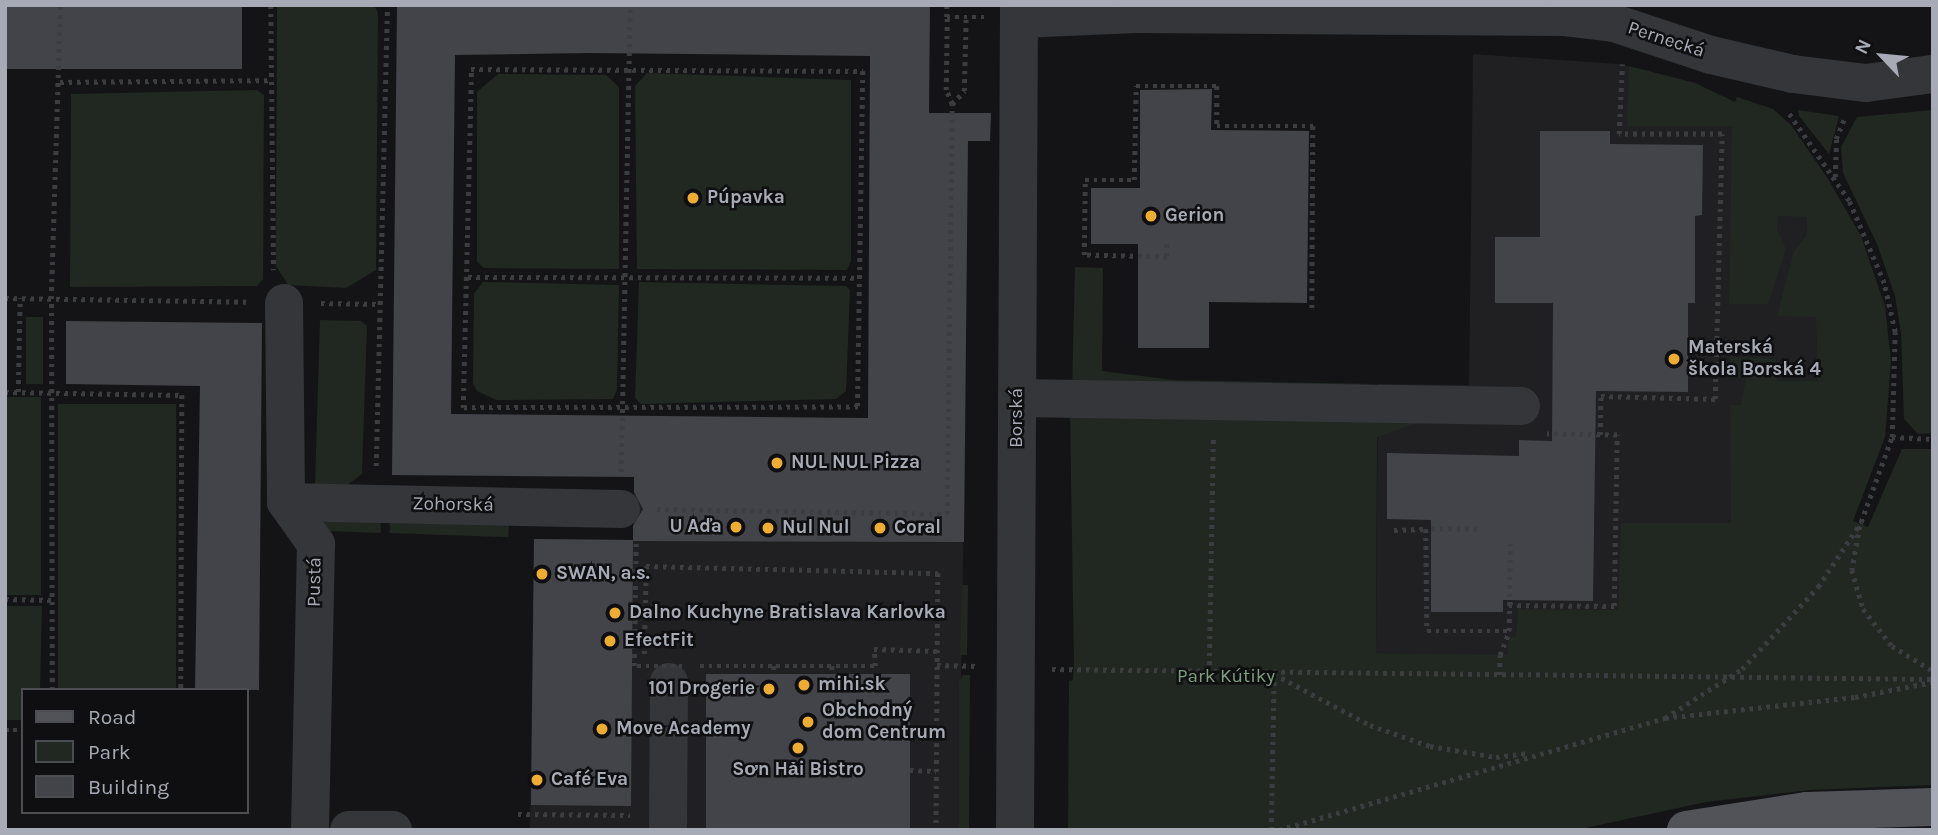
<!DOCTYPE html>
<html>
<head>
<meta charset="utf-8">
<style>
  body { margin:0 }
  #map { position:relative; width:1938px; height:835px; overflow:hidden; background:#141416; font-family:Karla,sans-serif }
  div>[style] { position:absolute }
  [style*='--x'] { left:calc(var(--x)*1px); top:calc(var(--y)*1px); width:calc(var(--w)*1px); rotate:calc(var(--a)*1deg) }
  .built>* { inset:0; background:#202023 }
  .green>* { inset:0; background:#202821; transform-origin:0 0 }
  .building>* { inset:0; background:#434449; transform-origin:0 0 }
  .path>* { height:4.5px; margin-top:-2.25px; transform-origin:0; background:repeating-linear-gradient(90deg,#3b3d41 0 3.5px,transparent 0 8.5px) }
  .minor>* { height:38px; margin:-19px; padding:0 19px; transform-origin:19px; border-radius:19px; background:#35363a }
  .major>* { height:38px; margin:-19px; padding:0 19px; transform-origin:19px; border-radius:19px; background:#515359 }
  .path-bridge>* { height:4.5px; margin-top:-2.25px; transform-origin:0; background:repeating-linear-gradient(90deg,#3b3d41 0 3.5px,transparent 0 8.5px) }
  .dots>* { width:19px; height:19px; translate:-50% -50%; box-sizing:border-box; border:4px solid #0f0f11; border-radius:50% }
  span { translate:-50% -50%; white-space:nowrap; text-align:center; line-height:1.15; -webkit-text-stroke:5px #0f0f11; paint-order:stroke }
  .street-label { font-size:19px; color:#a6abb6 }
  .poi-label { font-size:19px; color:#a6abb6; font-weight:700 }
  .left { translate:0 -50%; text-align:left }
  .right { translate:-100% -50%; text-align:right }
  .park-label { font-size:19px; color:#7da07f }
  .frame { position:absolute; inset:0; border:7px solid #a6abb6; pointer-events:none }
  .legend { position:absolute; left:21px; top:688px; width:228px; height:126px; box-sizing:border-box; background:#0f0f11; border:2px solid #4b4d53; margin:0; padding:9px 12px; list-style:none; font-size:21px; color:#a6abb6 }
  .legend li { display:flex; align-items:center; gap:14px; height:35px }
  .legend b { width:35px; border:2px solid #4b4d53 }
  .north { position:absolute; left:1847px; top:21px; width:70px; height:70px; -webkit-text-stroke:5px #0f0f11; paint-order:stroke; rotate:296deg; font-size:19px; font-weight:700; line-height:28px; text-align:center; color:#a6abb6 }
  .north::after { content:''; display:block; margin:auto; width:24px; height:32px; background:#a6abb6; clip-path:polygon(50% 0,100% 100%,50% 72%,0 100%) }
</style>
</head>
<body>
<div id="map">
  <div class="built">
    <i style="clip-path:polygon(1473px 54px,1618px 64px,1695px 83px,1835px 210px,1825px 545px,1508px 656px,1376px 653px,1378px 384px,1469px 385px)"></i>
    <i style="clip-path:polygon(634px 493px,964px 493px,959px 830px,530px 830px,534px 539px,633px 540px)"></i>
  </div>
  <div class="green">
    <i style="clip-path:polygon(277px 5px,374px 5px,378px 13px,376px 270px,346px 288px,288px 285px,276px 266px)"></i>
    <i style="clip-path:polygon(1629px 66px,1695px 83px,1735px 102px,1737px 97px,1773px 109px,1791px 125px,1828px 179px,1861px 236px,1885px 306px,1891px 362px,1885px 437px,1853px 521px,1868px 527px,1902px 449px,1933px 449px,1933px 785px,1810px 790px,1706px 802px,1576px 830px,1068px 830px,1069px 681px,1073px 680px,1074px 663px,1070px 411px,1434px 417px,1377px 437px,1376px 653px,1508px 655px,1508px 638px,1516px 637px,1518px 609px,1618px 610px,1621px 523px,1731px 523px,1730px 405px,1741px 405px,1746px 378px,1730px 378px,1730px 357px,1776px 359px,1777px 381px,1818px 381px,1816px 317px,1777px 316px,1794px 251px,1807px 235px,1807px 217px,1778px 216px,1777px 230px,1786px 249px,1768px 304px,1729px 304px,1732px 126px,1627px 126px)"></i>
    <i style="clip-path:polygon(647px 73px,851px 80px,851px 261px,847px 270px,637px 269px,635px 86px)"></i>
    <i style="clip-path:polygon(498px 74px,606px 75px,619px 87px,619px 269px,484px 268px,477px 262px,477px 92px)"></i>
    <i style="clip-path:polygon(257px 90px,264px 95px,263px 279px,257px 286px,70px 287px,71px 94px)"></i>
    <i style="clip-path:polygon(1798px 110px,1839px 116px,1829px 154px,1799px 116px)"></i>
    <i style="clip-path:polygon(1933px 110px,1933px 433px,1918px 434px,1904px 419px,1901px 333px,1895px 296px,1877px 244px,1843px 173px,1841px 147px,1857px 117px)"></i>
    <i style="clip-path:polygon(1075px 267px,1103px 268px,1102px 371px,1173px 380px,1378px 384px,1072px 391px)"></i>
    <i style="clip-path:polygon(483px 282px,619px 285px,617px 390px,613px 399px,496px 400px,477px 391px,473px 383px,474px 294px)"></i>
    <i style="clip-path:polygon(639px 282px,846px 286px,850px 290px,846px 391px,836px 399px,641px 404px,635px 398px)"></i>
    <i style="left:26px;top:317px;width:17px;height:67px"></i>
    <i style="clip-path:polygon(320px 320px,361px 321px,367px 326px,362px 474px,346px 486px,315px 485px)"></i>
    <i style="left:5px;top:397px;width:36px;height:198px"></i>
    <i style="left:58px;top:404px;width:118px;height:286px"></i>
    <i style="clip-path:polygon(380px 519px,381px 533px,328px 531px,318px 522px)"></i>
    <i style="left:390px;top:520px;width:119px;height:13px;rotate:2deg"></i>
    <i style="clip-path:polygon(962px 585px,968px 585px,967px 655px,960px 655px)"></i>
    <i style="clip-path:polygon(5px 606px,42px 606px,40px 690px,23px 690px,23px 720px,5px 720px)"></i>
    <i style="clip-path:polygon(963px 675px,970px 675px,969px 830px,959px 830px,959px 682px)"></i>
  </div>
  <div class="building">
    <i style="left:5px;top:5px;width:237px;height:64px"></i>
    <i style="clip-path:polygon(evenodd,397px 5px,930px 5px,929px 113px,991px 113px,990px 141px,968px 141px,964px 542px,633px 541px,631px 806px,531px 805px,534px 539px,633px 540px,633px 526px,643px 509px,634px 492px,634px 477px,392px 475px,397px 5px,589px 53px,870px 56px,868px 418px,451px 414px,455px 55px,589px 53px)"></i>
    <i style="clip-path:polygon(1212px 89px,1211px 130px,1309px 131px,1307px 303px,1209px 302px,1209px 348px,1138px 348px,1138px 244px,1091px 244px,1091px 188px,1140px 188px,1140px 90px)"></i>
    <i style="clip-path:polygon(1540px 131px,1610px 131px,1610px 144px,1703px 145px,1702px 215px,1695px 216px,1695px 303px,1688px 303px,1688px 392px,1596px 391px,1593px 601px,1503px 600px,1503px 612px,1431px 612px,1431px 520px,1387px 519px,1387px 453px,1519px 456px,1519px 440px,1552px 441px,1553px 303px,1495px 303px,1495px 237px,1540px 237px)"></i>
    <i style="clip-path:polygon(66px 321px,262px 323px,259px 690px,195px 690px,200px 386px,66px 384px)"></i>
    <i style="left:706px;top:674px;width:204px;height:156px"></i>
  </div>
  <div class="path">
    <i style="--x:271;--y:5;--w:265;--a:89.4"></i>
    <i style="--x:947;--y:5;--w:12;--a:90"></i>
    <i style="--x:947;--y:17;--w:37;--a:0"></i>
    <i style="--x:471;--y:69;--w:392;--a:0.3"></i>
    <i style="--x:863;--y:71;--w:336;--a:90.9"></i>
    <i style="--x:858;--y:407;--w:395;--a:179.9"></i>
    <i style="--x:463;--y:408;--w:339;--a:-88.6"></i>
    <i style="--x:60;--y:82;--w:211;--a:-0.5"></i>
    <i style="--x:952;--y:104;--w:18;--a:-47"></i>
    <i style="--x:964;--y:91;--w:74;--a:-88.5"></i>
    <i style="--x:1835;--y:177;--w:38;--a:-88"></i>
    <i style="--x:1836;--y:139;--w:24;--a:-68"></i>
    <i style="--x:1167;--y:244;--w:13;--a:90"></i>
    <i style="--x:1167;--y:257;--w:83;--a:-178.6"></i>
    <i style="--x:1084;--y:255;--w:75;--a:-89.2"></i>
    <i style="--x:1085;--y:180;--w:49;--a:0"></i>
    <i style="--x:1134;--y:180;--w:94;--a:-88.8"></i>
    <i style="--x:1136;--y:86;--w:81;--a:0"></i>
    <i style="--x:1217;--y:86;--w:40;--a:90"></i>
    <i style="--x:1217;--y:126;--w:96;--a:0"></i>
    <i style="--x:1313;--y:126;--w:184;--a:90.3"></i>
    <i style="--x:468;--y:277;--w:390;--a:0.1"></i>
    <i style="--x:5;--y:298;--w:244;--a:0.9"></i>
    <i style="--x:321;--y:303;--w:58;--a:1"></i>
    <i style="--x:5;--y:392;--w:177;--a:1"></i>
    <i style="--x:182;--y:395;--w:295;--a:90.2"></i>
    <i style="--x:18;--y:392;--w:94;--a:-88.8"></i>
    <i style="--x:1600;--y:435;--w:39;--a:-89"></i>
    <i style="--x:1601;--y:396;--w:114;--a:1.5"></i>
    <i style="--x:1715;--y:399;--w:265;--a:-88.5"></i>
    <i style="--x:1722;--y:134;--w:103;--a:180"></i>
    <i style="--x:1619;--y:134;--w:70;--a:-87.5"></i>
    <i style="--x:1892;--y:437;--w:41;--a:2.8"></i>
    <i style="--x:376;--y:466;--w:461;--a:-88.6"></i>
    <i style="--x:621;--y:472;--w:467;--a:-88.9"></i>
    <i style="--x:657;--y:509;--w:290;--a:1"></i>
    <i style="--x:947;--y:514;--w:410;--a:-89.3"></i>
    <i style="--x:952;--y:104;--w:15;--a:-113"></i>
    <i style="--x:946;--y:90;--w:73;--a:-89.2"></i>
    <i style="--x:1860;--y:526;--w:45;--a:100.3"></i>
    <i style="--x:1852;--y:570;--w:41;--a:74.2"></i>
    <i style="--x:1863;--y:609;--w:47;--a:51.9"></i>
    <i style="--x:1892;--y:646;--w:48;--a:31.4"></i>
    <i style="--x:1477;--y:529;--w:51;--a:180"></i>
    <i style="--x:1426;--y:529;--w:102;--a:89.4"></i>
    <i style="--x:1427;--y:631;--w:82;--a:0"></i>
    <i style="--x:1394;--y:530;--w:32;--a:-2"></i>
    <i style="--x:5;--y:599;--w:47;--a:1.2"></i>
    <i style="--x:1509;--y:605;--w:105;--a:0.5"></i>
    <i style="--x:1614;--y:606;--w:171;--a:-89"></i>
    <i style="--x:1617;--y:435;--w:70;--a:-179.2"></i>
    <i style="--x:644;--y:654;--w:88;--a:-88.7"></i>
    <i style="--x:646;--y:566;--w:292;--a:1.4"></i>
    <i style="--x:938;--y:573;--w:257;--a:90.4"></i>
    <i style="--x:937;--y:665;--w:41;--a:1.4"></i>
    <i style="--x:634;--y:666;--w:124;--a:-89.1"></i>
    <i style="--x:700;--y:666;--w:175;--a:0"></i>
    <i style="--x:875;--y:666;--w:17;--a:-93"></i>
    <i style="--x:874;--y:649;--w:63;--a:1.8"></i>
    <i style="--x:774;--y:666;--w:8;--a:90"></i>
    <i style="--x:832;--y:666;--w:8;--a:83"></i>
    <i style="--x:1052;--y:669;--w:881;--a:0.65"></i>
    <i style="--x:1209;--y:673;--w:235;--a:-89"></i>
    <i style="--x:1499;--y:675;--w:20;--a:-87"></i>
    <i style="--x:1500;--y:655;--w:26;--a:-69"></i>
    <i style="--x:1509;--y:631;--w:87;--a:-89.3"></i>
    <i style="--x:52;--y:690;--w:391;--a:-90.1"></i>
    <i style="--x:51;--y:299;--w:294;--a:-88.2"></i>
    <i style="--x:1665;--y:718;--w:91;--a:-32.5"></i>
    <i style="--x:1742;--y:669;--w:112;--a:-47.2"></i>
    <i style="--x:1818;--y:587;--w:78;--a:-56.5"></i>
    <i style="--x:1861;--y:522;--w:90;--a:-70"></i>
    <i style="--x:1892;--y:437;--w:105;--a:-88.4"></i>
    <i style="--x:1895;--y:332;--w:50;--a:-102.7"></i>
    <i style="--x:1884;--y:283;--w:89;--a:-113.1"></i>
    <i style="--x:1849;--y:201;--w:109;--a:-124.6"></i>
    <i style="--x:5;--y:730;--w:18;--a:0"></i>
    <i style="--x:910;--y:770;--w:26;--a:2"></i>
    <i style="--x:518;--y:814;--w:112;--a:0.5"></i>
    <i style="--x:1271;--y:830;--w:156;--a:-88.9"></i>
    <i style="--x:1274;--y:674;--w:109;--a:28"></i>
    <i style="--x:1370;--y:725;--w:64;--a:19.3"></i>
    <i style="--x:1430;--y:746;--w:67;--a:9.5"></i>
    <i style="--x:1496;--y:757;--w:34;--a:-7"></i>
    <i style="--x:1279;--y:830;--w:402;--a:-16.2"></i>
    <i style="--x:1665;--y:718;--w:191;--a:-6.3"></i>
    <i style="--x:1855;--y:697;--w:79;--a:-10.9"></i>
  </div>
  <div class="minor">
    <i style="--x:1019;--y:19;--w:118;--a:-2.4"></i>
    <i style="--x:1137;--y:14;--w:426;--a:0.4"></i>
    <i style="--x:1563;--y:17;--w:51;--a:6.7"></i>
    <i style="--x:1614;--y:23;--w:102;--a:18.3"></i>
    <i style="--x:1711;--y:55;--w:84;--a:13"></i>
    <i style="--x:1793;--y:74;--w:74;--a:7"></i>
    <i style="--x:1866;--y:83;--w:68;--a:-7.7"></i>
    <i style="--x:284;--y:303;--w:199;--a:89.4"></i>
    <i style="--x:286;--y:502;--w:52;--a:54.5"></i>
    <i style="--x:316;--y:544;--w:286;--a:91.2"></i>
    <i style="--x:1017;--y:398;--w:504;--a:0.91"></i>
    <i style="--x:286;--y:502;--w:335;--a:1.2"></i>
    <i style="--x:349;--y:830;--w:44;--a:0"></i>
    <i style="--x:668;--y:830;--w:148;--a:-89.6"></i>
    <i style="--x:1015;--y:830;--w:825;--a:-89.72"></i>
  </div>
  <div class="major">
    <i style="--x:1686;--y:830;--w:122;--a:-8.9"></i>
    <i style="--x:1807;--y:811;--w:126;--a:-1.8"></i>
  </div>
  <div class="path-bridge">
    <i style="--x:637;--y:666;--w:45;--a:0"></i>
  </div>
  <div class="dots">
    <i style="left:693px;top:198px;background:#edad34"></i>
    <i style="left:1151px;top:216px;background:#edad34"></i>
    <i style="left:1674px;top:359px;background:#edad34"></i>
    <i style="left:777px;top:463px;background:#edad34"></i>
    <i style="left:736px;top:527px;background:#edad34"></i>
    <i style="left:768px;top:528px;background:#edad34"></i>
    <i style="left:880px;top:528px;background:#edad34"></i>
    <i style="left:542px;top:574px;background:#edad34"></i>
    <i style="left:615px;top:613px;background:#edad34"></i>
    <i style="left:610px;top:641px;background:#edad34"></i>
    <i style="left:804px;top:685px;background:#edad34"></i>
    <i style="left:769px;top:689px;background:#edad34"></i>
    <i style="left:808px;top:722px;background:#edad34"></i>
    <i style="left:602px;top:729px;background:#edad34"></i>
    <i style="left:798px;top:748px;background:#edad34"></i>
    <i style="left:537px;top:780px;background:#edad34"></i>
  </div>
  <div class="street-label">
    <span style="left:1666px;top:40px;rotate:18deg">Pernecká</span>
    <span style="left:1017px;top:418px;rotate:-90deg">Borská</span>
    <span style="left:453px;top:505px;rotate:1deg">Zohorská</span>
    <span style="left:315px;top:582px;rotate:-89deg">Pustá</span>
  </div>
  <div class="poi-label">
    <span class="left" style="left:707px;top:198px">Púpavka</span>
    <span class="left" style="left:1165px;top:216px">Gerion</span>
    <span class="left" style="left:1688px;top:359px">Materská<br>škola Borská 4</span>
    <span class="left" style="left:791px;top:463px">NUL NUL Pizza</span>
    <span class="right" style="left:722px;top:527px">U Aďa</span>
    <span class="left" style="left:782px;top:528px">Nul Nul</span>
    <span class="left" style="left:894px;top:528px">Coral</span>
    <span class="left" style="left:556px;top:574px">SWAN, a.s.</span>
    <span class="left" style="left:629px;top:613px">Dalno Kuchyne Bratislava Karlovka</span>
    <span class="left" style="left:624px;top:641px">EfectFit</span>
    <span class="left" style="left:818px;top:685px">mihi.sk</span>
    <span class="right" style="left:755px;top:689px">101 Drogerie</span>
    <span class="left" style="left:822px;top:722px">Obchodný<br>dom Centrum</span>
    <span class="left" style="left:616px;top:729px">Move Academy</span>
    <span style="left:798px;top:770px">Sơn Hải Bistro</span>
    <span class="left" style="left:551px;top:780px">Café Eva</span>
  </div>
  <div class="park-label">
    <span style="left:1226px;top:677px">Park Kútiky</span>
  </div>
  <div class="frame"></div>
  <ul class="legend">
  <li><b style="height:9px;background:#515359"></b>Road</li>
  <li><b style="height:19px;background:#202821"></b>Park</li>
  <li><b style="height:19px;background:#434449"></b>Building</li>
  </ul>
  <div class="north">N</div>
</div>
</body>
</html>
